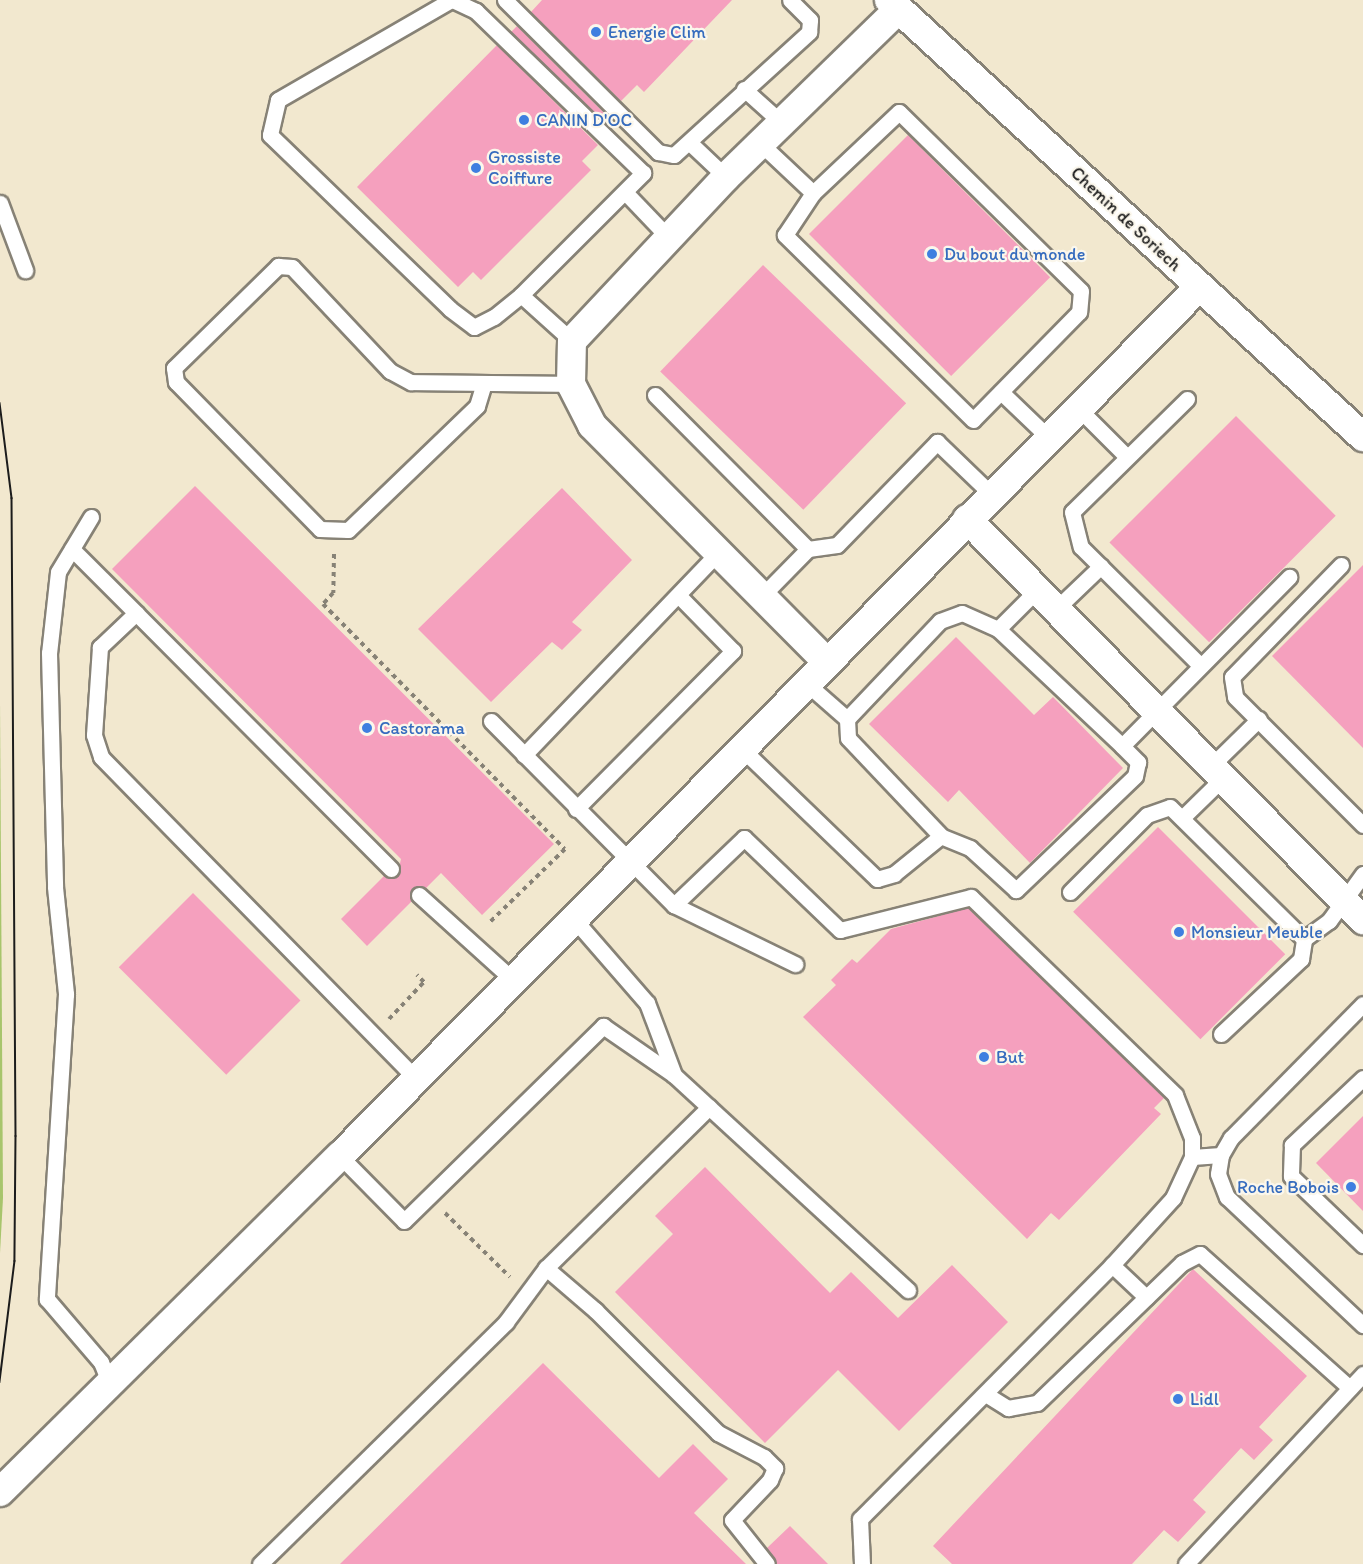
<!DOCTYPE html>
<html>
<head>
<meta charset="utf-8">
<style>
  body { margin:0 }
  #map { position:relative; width:1363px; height:1564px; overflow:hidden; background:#f2e8cf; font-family:Itim,sans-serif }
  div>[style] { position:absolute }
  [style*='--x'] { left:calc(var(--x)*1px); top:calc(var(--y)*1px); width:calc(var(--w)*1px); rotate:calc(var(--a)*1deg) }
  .green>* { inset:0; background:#a8c56c }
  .building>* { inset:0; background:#f5a0be; transform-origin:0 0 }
  .path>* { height:4px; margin-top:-2px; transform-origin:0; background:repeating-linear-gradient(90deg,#878276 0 4.5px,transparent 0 9px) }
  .roads { filter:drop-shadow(2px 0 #878276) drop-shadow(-2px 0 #878276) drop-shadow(0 2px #878276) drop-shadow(0 -2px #878276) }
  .lane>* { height:15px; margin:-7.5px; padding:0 7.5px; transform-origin:7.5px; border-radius:7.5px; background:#fff }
  .street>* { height:28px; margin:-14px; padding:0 14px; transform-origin:14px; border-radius:14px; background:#fff }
  .tram>* { height:1.5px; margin:-0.75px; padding:0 0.75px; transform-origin:0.75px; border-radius:0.75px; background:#1c1c1c }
  .dots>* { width:16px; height:16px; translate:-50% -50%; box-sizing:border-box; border:3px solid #fbf7ec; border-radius:50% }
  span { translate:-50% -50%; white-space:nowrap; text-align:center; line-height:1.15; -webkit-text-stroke:4.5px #fbf7ec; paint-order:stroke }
  .shop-label { font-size:18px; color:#366cbe }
  .left { translate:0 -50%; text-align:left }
  .right { translate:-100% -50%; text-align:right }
  .street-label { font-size:18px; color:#1c1c1c }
</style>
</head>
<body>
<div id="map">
  <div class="green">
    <i style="clip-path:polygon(0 701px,3px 1198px,0 1253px)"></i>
  </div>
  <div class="building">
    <i style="clip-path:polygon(542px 0,732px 0,644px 92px,637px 85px,621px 101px,531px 12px)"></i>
    <i style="left:517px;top:26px;width:127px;height:8px;rotate:45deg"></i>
    <i style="clip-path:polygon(497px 45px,598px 145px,582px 161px,591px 170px,481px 280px,473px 272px,458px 287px,357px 187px)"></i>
    <i style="left:908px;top:135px;width:201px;height:140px;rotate:45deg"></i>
    <i style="left:763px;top:265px;width:199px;height:148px;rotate:44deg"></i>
    <i style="left:1236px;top:416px;width:141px;height:179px;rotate:45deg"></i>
    <i style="clip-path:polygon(195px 486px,554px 844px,482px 915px,441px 873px,426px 888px,412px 888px,412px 901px,367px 946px,341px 919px,384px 876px,397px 876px,401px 859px,112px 569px)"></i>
    <i style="clip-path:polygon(562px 488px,632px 560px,572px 622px,582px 630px,562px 650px,552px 642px,491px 702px,418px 629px)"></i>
    <i style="clip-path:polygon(1363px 565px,1363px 748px,1272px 656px)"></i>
    <i style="clip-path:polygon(956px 637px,1034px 715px,1053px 697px,1123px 768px,1030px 863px,959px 790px,948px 802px,869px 724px)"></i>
    <i style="left:1158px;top:827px;width:180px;height:120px;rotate:45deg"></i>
    <i style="left:193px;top:893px;width:152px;height:105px;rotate:45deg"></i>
    <i style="clip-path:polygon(968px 908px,1164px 1098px,1154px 1108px,1161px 1114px,1059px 1220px,1051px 1213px,1027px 1239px,803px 1017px,836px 985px,831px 980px,852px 959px,857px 963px,891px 929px)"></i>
    <i style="clip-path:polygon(1363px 1116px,1363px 1211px,1316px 1163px)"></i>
    <i style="clip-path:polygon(705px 1167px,830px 1293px,851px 1272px,898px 1318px,952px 1265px,1008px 1322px,899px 1431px,838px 1370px,765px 1443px,615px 1292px,673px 1234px,655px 1216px)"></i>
    <i style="clip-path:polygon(1193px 1269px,1307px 1376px,1259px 1427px,1273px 1440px,1254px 1460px,1241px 1448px,1193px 1500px,1206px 1512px,1178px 1542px,1164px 1530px,1132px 1564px,952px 1564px,933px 1546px)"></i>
    <i style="clip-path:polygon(543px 1363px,659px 1478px,693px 1444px,728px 1479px,694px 1513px,746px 1564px,340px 1564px)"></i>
    <i style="clip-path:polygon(790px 1526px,828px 1564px,777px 1564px,767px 1548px)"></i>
  </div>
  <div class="path">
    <i style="--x:334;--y:554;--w:39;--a:91"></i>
    <i style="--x:333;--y:593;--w:15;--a:132"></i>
    <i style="--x:323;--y:604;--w:344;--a:45.4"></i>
    <i style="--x:565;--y:849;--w:107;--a:135.8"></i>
    <i style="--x:389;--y:1019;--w:51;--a:-46.6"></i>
    <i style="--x:424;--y:982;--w:10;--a:-135"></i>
    <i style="--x:445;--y:1213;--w:91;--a:44.6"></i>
  </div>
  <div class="roads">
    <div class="lane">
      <i style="--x:451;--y:0;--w:200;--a:150"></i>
      <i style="--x:278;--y:100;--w:36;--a:103"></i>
      <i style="--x:270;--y:135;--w:250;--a:44"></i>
      <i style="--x:450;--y:309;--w:30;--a:37"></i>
      <i style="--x:474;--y:327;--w:22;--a:-27"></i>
      <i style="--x:494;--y:317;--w:35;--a:-39"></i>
      <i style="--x:521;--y:295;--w:173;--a:-45"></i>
      <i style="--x:643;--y:173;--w:233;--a:-135.9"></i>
      <i style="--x:476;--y:11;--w:26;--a:-155"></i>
      <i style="--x:505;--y:0;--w:216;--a:44.8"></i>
      <i style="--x:658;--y:152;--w:16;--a:11"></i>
      <i style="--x:674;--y:155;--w:183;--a:-42.3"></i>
      <i style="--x:809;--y:32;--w:12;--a:-85"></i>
      <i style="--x:810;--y:20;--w:28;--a:-135"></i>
      <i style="--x:744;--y:89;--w:52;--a:41.9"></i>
      <i style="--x:690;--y:143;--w:50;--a:43.4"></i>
      <i style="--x:760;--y:143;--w:73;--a:43.3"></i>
      <i style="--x:813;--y:193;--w:118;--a:-43.3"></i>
      <i style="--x:899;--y:112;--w:255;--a:44.5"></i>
      <i style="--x:1081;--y:291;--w:21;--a:95"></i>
      <i style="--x:1079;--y:312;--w:151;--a:134.5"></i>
      <i style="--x:973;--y:420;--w:264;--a:-135.5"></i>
      <i style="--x:785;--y:235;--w:50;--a:-56.3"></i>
      <i style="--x:625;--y:192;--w:62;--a:46.3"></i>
      <i style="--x:0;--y:203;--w:72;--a:69.5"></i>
      <i style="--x:521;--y:295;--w:69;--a:42"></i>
      <i style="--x:484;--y:383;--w:24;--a:107"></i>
      <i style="--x:477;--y:406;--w:179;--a:136.1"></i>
      <i style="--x:348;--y:530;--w:28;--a:-178"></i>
      <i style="--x:320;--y:529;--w:206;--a:-134.4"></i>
      <i style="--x:176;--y:382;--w:14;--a:-98"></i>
      <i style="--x:174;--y:368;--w:146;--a:-44.4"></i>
      <i style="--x:278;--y:266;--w:14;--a:4"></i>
      <i style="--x:292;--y:267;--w:143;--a:46.7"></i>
      <i style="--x:390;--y:371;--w:24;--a:28"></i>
      <i style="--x:411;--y:382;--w:160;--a:0.7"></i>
      <i style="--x:1001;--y:392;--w:66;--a:43.8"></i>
      <i style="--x:655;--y:395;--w:217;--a:45.2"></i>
      <i style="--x:808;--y:549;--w:67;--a:134.4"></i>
      <i style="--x:1187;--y:399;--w:161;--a:135.5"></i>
      <i style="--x:1072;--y:512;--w:36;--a:76"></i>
      <i style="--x:1081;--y:547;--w:168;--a:44.8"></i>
      <i style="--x:1078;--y:408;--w:69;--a:45"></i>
      <i style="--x:91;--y:517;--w:64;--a:121"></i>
      <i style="--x:58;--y:572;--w:81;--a:96.3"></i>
      <i style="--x:49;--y:653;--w:234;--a:88.5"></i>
      <i style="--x:55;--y:887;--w:108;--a:84.1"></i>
      <i style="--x:66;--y:994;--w:306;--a:93.6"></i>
      <i style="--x:47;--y:1299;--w:83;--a:49.4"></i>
      <i style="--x:101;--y:1362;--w:22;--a:68"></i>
      <i style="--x:72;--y:549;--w:91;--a:45"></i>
      <i style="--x:808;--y:549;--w:29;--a:-8"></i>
      <i style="--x:837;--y:545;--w:144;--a:-45.8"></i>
      <i style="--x:937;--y:442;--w:76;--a:43.9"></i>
      <i style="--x:1341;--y:565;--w:156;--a:134.2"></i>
      <i style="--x:1232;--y:677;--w:20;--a:81"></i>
      <i style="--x:1235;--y:697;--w:181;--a:45"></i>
      <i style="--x:1056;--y:609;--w:62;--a:-43.7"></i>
      <i style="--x:998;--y:629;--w:55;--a:-45"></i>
      <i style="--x:805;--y:682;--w:56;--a:41.4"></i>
      <i style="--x:491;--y:721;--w:260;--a:45.2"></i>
      <i style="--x:674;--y:905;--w:135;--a:26"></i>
      <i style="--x:1122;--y:746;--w:23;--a:45"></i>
      <i style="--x:1138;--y:762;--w:14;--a:102"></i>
      <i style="--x:1135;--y:776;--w:165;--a:136.2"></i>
      <i style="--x:1016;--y:890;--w:62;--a:-137.6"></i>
      <i style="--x:970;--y:848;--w:31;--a:-158"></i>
      <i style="--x:941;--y:836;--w:135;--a:-133.5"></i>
      <i style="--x:848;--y:738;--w:19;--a:-93"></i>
      <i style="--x:847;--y:719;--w:135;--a:-46.5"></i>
      <i style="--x:940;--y:621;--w:23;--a:-20"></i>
      <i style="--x:962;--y:613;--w:39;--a:24"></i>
      <i style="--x:998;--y:629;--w:170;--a:43.3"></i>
      <i style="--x:1122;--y:746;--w:238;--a:-45.3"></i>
      <i style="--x:741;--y:748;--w:189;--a:43.9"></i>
      <i style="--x:877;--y:879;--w:18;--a:-16"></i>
      <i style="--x:894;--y:874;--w:60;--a:-39"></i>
      <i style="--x:524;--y:755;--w:280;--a:-46.2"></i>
      <i style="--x:1211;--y:766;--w:67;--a:-44.4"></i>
      <i style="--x:576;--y:809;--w:223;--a:-45.2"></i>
      <i style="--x:733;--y:651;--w:77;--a:-134.5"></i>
      <i style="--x:1182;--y:818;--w:57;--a:-44.3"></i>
      <i style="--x:391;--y:869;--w:361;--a:-134.9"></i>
      <i style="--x:136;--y:613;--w:50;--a:136.6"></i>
      <i style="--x:100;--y:647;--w:88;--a:93.9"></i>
      <i style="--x:94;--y:735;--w:23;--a:72"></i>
      <i style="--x:101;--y:757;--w:450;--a:45.6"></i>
      <i style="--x:1070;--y:892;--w:109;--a:-45"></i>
      <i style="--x:1147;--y:815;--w:24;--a:-19"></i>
      <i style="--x:1170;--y:807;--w:188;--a:44.6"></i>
      <i style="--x:419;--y:895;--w:127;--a:42.1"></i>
      <i style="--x:674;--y:905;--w:97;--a:-43.7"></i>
      <i style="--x:744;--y:838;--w:133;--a:43.8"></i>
      <i style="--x:840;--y:930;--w:135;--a:-14.1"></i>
      <i style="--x:971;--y:897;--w:284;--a:44.1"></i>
      <i style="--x:1175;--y:1095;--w:46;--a:68.4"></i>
      <i style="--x:1192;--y:1138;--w:19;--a:90"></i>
      <i style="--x:573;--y:918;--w:113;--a:49"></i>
      <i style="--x:647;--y:1003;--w:77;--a:69.4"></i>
      <i style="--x:1221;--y:1034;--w:110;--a:-43.2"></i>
      <i style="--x:1301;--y:959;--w:20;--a:-81"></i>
      <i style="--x:1304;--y:939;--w:31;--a:-36"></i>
      <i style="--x:1329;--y:921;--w:58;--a:-54.1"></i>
      <i style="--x:1363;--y:1078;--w:98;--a:136.7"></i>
      <i style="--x:1292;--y:1145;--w:31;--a:92"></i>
      <i style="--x:1291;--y:1176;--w:100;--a:43.8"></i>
      <i style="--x:1221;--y:1155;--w:19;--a:99"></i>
      <i style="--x:1218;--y:1174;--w:25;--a:69"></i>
      <i style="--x:1227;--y:1197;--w:187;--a:43.3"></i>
      <i style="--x:340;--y:1156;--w:91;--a:45.4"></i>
      <i style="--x:404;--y:1221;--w:279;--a:-44.4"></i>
      <i style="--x:603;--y:1026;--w:86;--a:34.6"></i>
      <i style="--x:674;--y:1075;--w:318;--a:42.6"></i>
      <i style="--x:1112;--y:1265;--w:47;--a:43.3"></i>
      <i style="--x:546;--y:1268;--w:65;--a:40.6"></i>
      <i style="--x:595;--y:1310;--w:174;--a:45"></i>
      <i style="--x:718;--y:1433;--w:52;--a:27.6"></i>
      <i style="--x:764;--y:1457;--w:16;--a:45"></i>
      <i style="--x:775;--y:1468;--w:13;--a:113"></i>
      <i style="--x:770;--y:1480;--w:55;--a:133.5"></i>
      <i style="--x:732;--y:1520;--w:56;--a:51.5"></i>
      <i style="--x:987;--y:1395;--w:25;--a:32"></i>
      <i style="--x:1008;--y:1408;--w:29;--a:-10"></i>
      <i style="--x:1037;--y:1403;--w:202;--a:-44"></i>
      <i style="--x:1182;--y:1263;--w:20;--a:-27"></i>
      <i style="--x:1200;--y:1254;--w:201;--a:41.8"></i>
      <i style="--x:260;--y:1564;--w:345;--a:-44.5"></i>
      <i style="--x:506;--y:1322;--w:67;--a:-53.5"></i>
      <i style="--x:546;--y:1268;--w:229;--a:-44.6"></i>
      <i style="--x:862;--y:1564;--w:45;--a:-92.5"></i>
      <i style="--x:860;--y:1519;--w:358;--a:-45.2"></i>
      <i style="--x:1112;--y:1265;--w:91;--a:-47.7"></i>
      <i style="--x:1173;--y:1198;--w:45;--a:-65.1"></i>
      <i style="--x:1192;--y:1157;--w:29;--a:-4"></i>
      <i style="--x:1221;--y:1155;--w:20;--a:-60"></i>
      <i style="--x:1231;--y:1138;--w:188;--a:-45.4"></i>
      <i style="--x:1186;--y:1564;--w:260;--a:-47"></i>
    </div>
    <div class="street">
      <i style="--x:889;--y:0;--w:645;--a:42.67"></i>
      <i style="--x:967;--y:519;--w:564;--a:45.36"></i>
      <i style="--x:826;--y:661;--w:332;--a:-134.8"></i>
      <i style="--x:592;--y:425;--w:46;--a:-117.1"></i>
      <i style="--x:571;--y:384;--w:43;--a:-88.7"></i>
      <i style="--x:572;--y:341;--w:225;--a:-46.8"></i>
      <i style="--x:726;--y:177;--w:241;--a:-44.2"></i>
      <i style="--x:0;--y:1492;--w:478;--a:-44.7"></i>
      <i style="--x:340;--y:1156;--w:1222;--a:-45.33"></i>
    </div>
  </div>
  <div class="tram">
    <i style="--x:0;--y:403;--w:96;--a:82.8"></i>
    <i style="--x:12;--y:498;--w:638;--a:89.64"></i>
    <i style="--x:16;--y:1136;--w:125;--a:90.5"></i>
    <i style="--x:15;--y:1261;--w:122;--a:97.1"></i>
  </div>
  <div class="dots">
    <i style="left:596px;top:32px;background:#3f7fe0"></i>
    <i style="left:524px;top:120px;background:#3f7fe0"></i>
    <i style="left:476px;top:168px;background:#3f7fe0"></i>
    <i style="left:932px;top:254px;background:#3f7fe0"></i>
    <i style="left:367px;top:728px;background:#3f7fe0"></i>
    <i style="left:1179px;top:932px;background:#3f7fe0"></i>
    <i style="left:984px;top:1057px;background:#3f7fe0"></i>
    <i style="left:1351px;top:1187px;background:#3f7fe0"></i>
    <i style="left:1178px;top:1399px;background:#3f7fe0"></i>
  </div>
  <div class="shop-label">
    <span class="left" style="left:608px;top:32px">Energie Clim</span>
    <span class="left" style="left:536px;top:120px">CANIN D'OC</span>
    <span class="left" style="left:488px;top:168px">Grossiste<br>Coiffure</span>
    <span class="left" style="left:944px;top:254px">Du bout du monde</span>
    <span class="left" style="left:379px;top:728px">Castorama</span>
    <span class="left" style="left:1191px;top:932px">Monsieur Meuble</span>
    <span class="left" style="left:996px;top:1057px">But</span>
    <span class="right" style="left:1339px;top:1187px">Roche Bobois</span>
    <span class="left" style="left:1190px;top:1399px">Lidl</span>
  </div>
  <div class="street-label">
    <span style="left:1126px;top:219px;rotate:43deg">Chemin de Soriech</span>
  </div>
</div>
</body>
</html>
